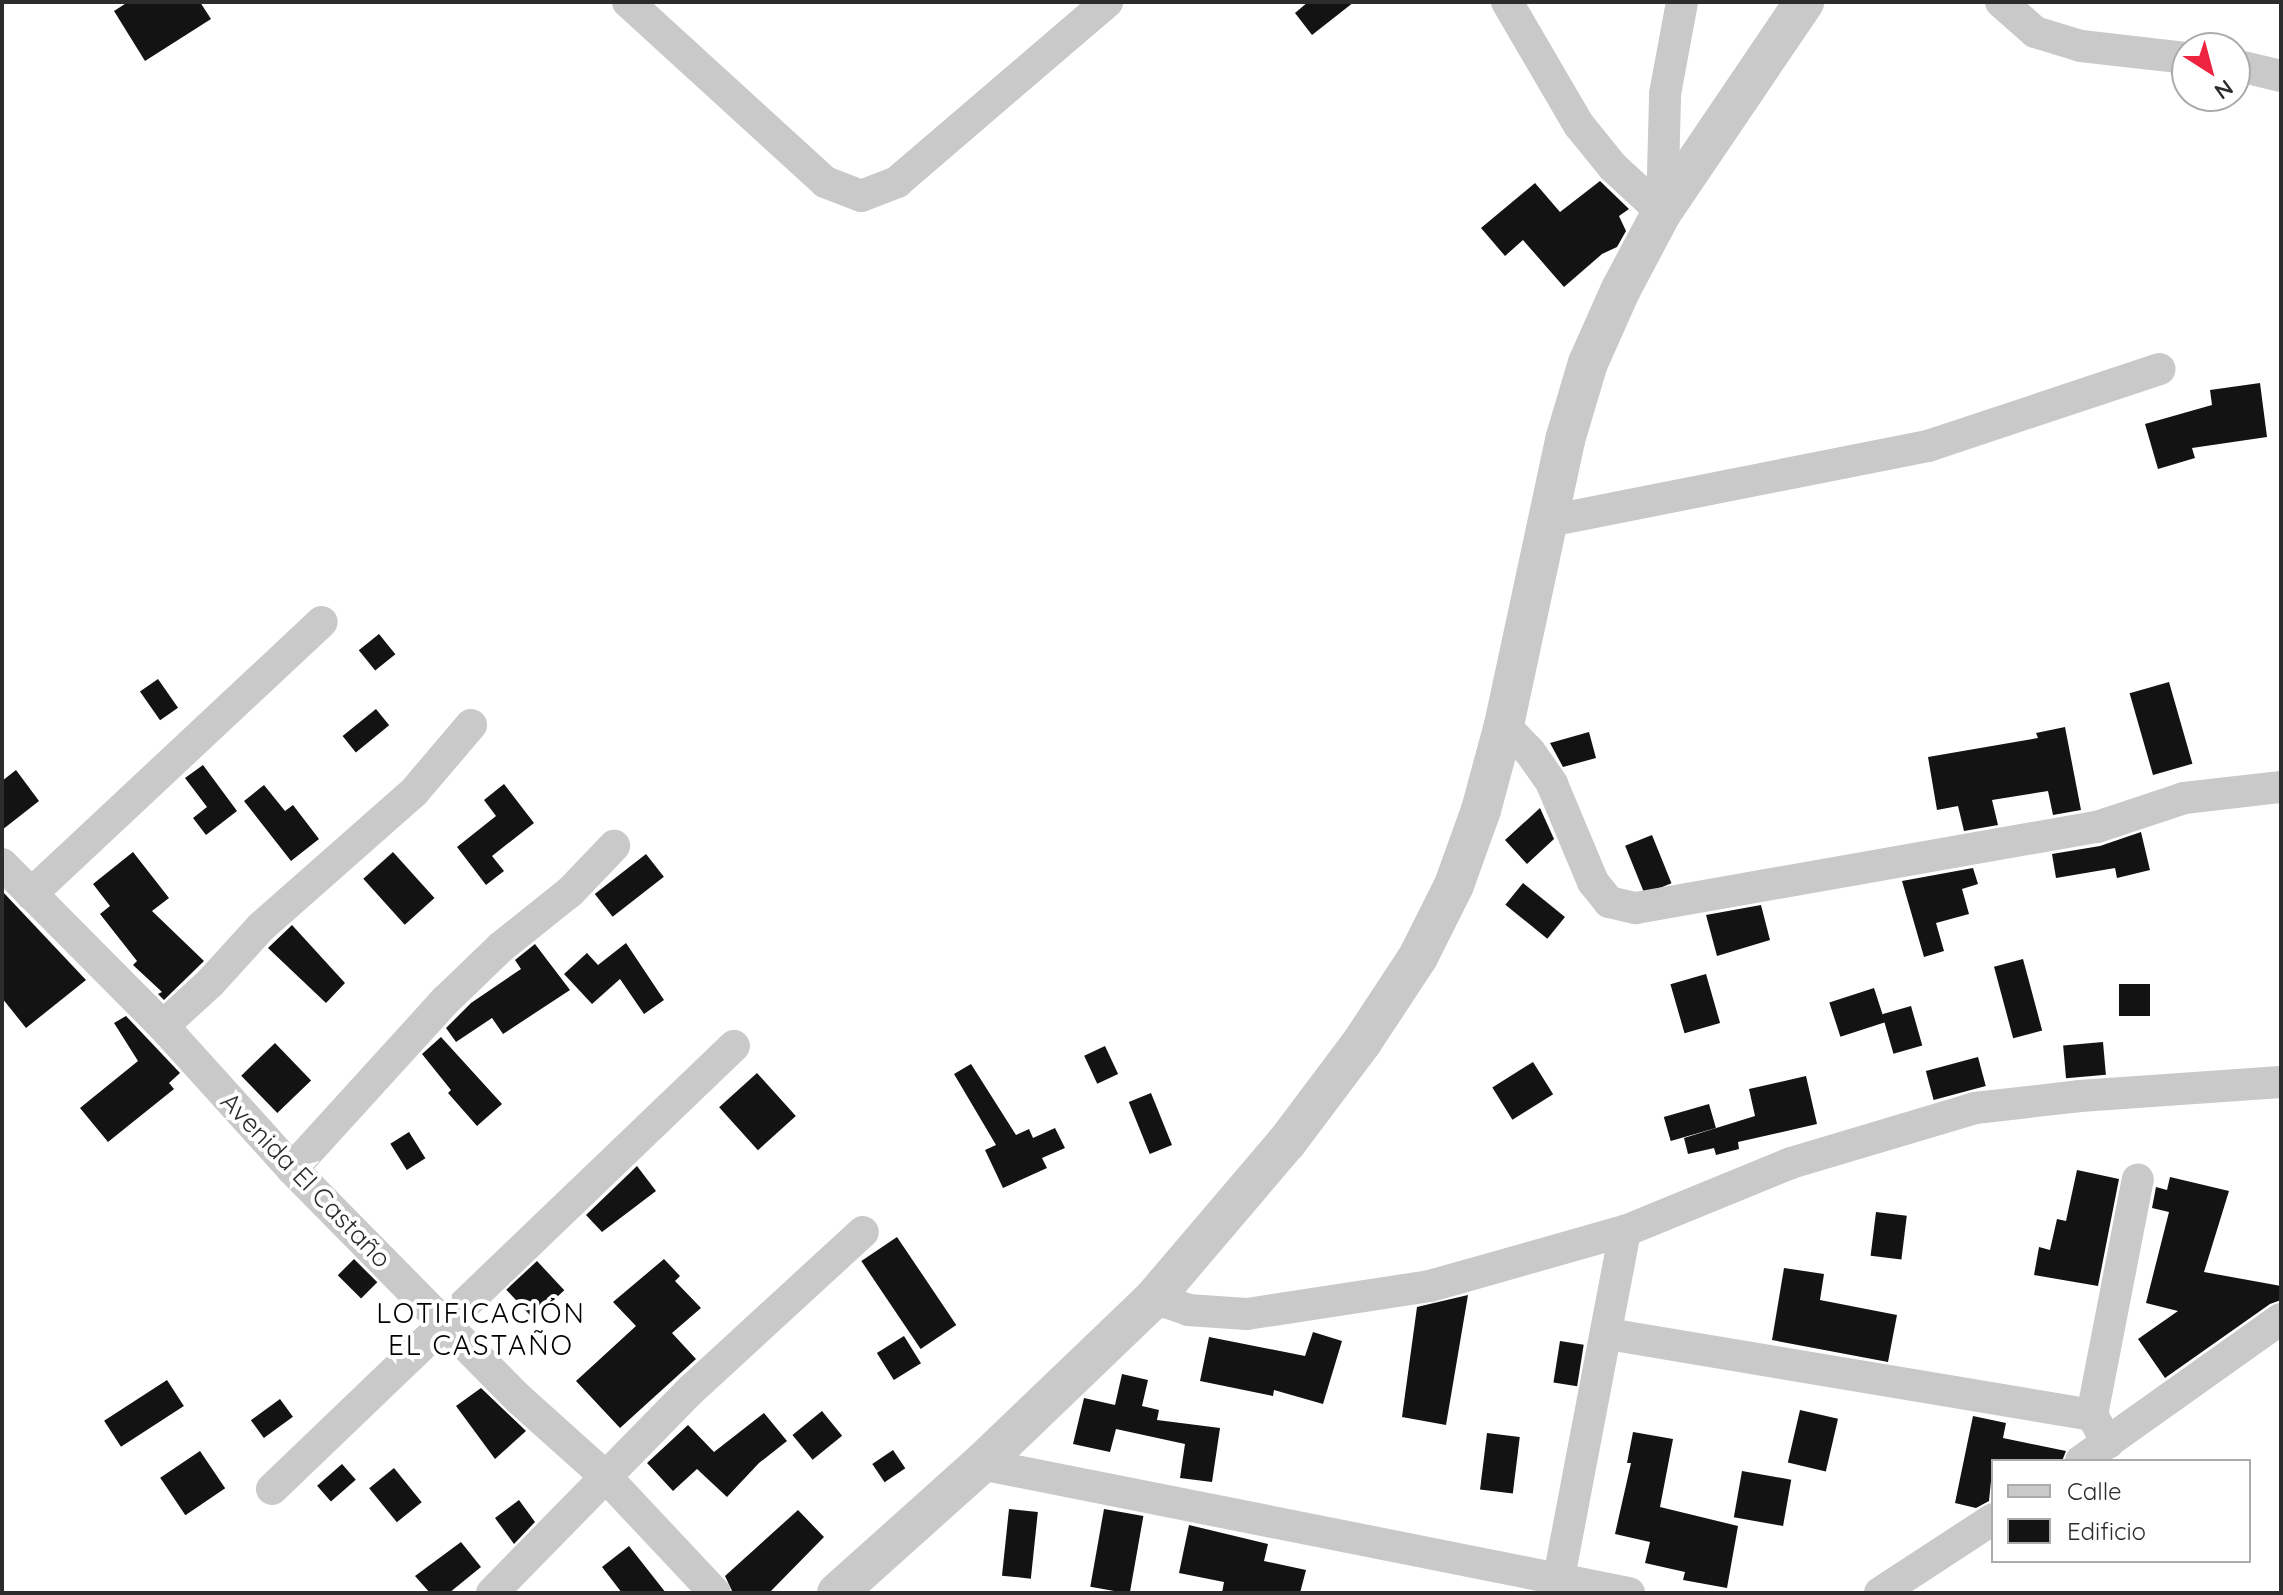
<!DOCTYPE html>
<html>
<head>
<meta charset="utf-8">
<style>
  body { margin:0 }
  #map { position:relative; width:2283px; height:1595px; overflow:hidden; background:#fff; font-family:Quicksand,sans-serif }
  div>[style] { position:absolute }
  [style*='--x'] { left:calc(var(--x)*1px); top:calc(var(--y)*1px); width:calc(var(--w)*1px); rotate:calc(var(--a)*1deg) }
  .building>* { inset:0; background:#131313; transform-origin:0 0 }
  .minor>* { height:32px; margin:-16px; padding:0 16px; transform-origin:16px; border-radius:16px; background:#c9c9c9 }
  .tertiary>* { height:40px; margin:-20px; padding:0 20px; transform-origin:20px; border-radius:20px; background:#c9c9c9 }
  span { translate:-50% -50%; white-space:nowrap; text-align:center; line-height:1.15; -webkit-text-stroke:8px #fff; paint-order:stroke }
  .street-label { font-size:26px; color:#2c2c2c }
  .neighbourhood-label { font-size:28px; color:#000; letter-spacing:2px }
  .frame { position:absolute; inset:0; border:4px solid #2c2c2c; pointer-events:none }
  .legend { position:absolute; left:1991px; top:1459px; width:260px; height:104px; box-sizing:border-box; background:#fff; border:2px solid #ababab; margin:0; padding:10px 14px; list-style:none; font-size:24px; color:#2c2c2c }
  .legend li { display:flex; align-items:center; gap:16px; height:40px }
  .legend b { width:40px; border:2px solid #ababab }
  .north { position:absolute; left:2171px; top:32px; width:80px; height:80px; box-sizing:border-box; background:#fff; border:2px solid #ababab; border-radius:50%; rotate:144deg; font-size:22px; font-weight:700; line-height:32px; text-align:center; color:#2c2c2c }
  .north::after { content:''; display:block; margin:auto; width:28px; height:36px; background:#ee233f; clip-path:polygon(50% 0,100% 100%,50% 72%,0 100%) }
</style>
</head>
<body>
<div id="map">
  <div class="building">
    <i style="clip-path:polygon(128px 2px,200px 2px,211px 19px,145px 61px,114px 11px)"></i>
    <i style="clip-path:polygon(1308px 2px,1354px 2px,1312px 35px,1295px 13px)"></i>
    <i style="clip-path:polygon(1600px 181px,1629px 209px,1619px 216px,1626px 231px,1617px 247px,1602px 254px,1564px 287px,1523px 240px,1505px 256px,1481px 228px,1535px 183px,1560px 212px)"></i>
    <i style="clip-path:polygon(2260px 383px,2267px 437px,2192px 448px,2195px 458px,2158px 469px,2145px 424px,2212px 405px,2210px 390px)"></i>
    <i style="left:379px;top:634px;width:26px;height:26px;rotate:51deg"></i>
    <i style="left:158px;top:679px;width:35px;height:22px;rotate:55deg"></i>
    <i style="left:2169px;top:682px;width:85px;height:41px;rotate:74deg"></i>
    <i style="left:376px;top:709px;width:21px;height:43px;rotate:51deg"></i>
    <i style="clip-path:polygon(2065px 727px,2081px 810px,2053px 815px,2048px 791px,1992px 800px,1998px 825px,1964px 831px,1958px 806px,1937px 810px,1928px 757px,2038px 738px,2036px 733px)"></i>
    <i style="clip-path:polygon(1589px 732px,1596px 758px,1563px 767px,1550px 743px)"></i>
    <i style="clip-path:polygon(203px 765px,237px 811px,206px 835px,193px 818px,207px 807px,185px 778px)"></i>
    <i style="clip-path:polygon(16px 770px,39px 801px,2px 830px,2px 781px)"></i>
    <i style="clip-path:polygon(504px 784px,534px 823px,492px 856px,504px 871px,486px 885px,457px 847px,496px 816px,484px 800px)"></i>
    <i style="clip-path:polygon(264px 785px,285px 811px,293px 805px,319px 839px,291px 861px,244px 801px)"></i>
    <i style="clip-path:polygon(1540px 808px,1554px 839px,1527px 864px,1505px 840px)"></i>
    <i style="clip-path:polygon(2141px 832px,2150px 870px,2117px 878px,2115px 868px,2056px 878px,2052px 854px,2100px 846px)"></i>
    <i style="left:1652px;top:835px;width:52px;height:29px;rotate:68deg"></i>
    <i style="clip-path:polygon(133px 852px,169px 898px,152px 911px,204px 961px,164px 1000px,158px 994px,162px 992px,133px 965px,137px 961px,100px 914px,110px 906px,93px 884px)"></i>
    <i style="left:393px;top:852px;width:62px;height:40px;rotate:48deg"></i>
    <i style="left:646px;top:854px;width:29px;height:65px;rotate:52deg"></i>
    <i style="clip-path:polygon(1973px 868px,1978px 884px,1962px 889px,1969px 914px,1936px 923px,1944px 951px,1924px 957px,1902px 881px)"></i>
    <i style="left:1523px;top:883px;width:54px;height:28px;rotate:39deg"></i>
    <i style="clip-path:polygon(2px 891px,86px 980px,26px 1028px,2px 998px)"></i>
    <i style="clip-path:polygon(1761px 905px,1770px 940px,1717px 956px,1706px 915px)"></i>
    <i style="clip-path:polygon(292px 925px,345px 983px,326px 1003px,268px 948px)"></i>
    <i style="clip-path:polygon(626px 943px,664px 1000px,644px 1014px,620px 979px,592px 1004px,564px 974px,587px 953px,598px 965px)"></i>
    <i style="clip-path:polygon(535px 944px,570px 990px,503px 1034px,492px 1018px,456px 1042px,446px 1028px,471px 1003px,521px 969px,515px 960px)"></i>
    <i style="left:2023px;top:959px;width:74px;height:30px;rotate:75deg"></i>
    <i style="left:1706px;top:974px;width:51px;height:37px;rotate:74deg"></i>
    <i style="left:2119px;top:984px;width:31px;height:32px"></i>
    <i style="left:1874px;top:988px;width:36px;height:47px;rotate:72deg"></i>
    <i style="left:1911px;top:1006px;width:41px;height:30px;rotate:74deg"></i>
    <i style="clip-path:polygon(126px 1016px,180px 1073px,169px 1083px,174px 1089px,108px 1142px,80px 1108px,138px 1061px,114px 1023px)"></i>
    <i style="clip-path:polygon(441px 1037px,502px 1104px,477px 1126px,448px 1093px,451px 1090px,422px 1054px)"></i>
    <i style="left:2103px;top:1042px;width:33px;height:40px;rotate:85deg"></i>
    <i style="left:275px;top:1043px;width:52px;height:47px;rotate:46deg"></i>
    <i style="left:1105px;top:1046px;width:31px;height:23px;rotate:65deg"></i>
    <i style="left:1978px;top:1057px;width:30px;height:54px;rotate:75deg"></i>
    <i style="left:1533px;top:1062px;width:38px;height:48px;rotate:58deg"></i>
    <i style="clip-path:polygon(971px 1064px,1016px 1135px,1029px 1129px,1033px 1138px,1055px 1128px,1065px 1148px,1042px 1158px,1047px 1168px,1003px 1188px,985px 1150px,996px 1145px,954px 1074px)"></i>
    <i style="left:757px;top:1073px;width:58px;height:51px;rotate:48deg"></i>
    <i style="clip-path:polygon(1806px 1076px,1817px 1124px,1738px 1142px,1739px 1149px,1716px 1155px,1714px 1148px,1688px 1154px,1684px 1138px,1755px 1116px,1749px 1089px)"></i>
    <i style="left:1151px;top:1093px;width:56px;height:24px;rotate:68deg"></i>
    <i style="left:1709px;top:1104px;width:25px;height:47px;rotate:74deg"></i>
    <i style="left:409px;top:1132px;width:31px;height:22px;rotate:58deg"></i>
    <i style="clip-path:polygon(637px 1166px,656px 1191px,602px 1232px,586px 1215px)"></i>
    <i style="clip-path:polygon(2077px 1170px,2119px 1179px,2098px 1286px,2034px 1275px,2039px 1247px,2050px 1250px,2057px 1219px,2066px 1221px)"></i>
    <i style="clip-path:polygon(2170px 1177px,2229px 1191px,2204px 1272px,2281px 1286px,2281px 1300px,2270px 1304px,2165px 1378px,2138px 1339px,2178px 1311px,2146px 1303px,2169px 1212px,2152px 1208px,2156px 1187px,2167px 1190px)"></i>
    <i style="left:1876px;top:1212px;width:31px;height:44px;rotate:7deg"></i>
    <i style="left:897px;top:1237px;width:106px;height:43px;rotate:56deg"></i>
    <i style="left:354px;top:1259px;width:33px;height:23px;rotate:45deg"></i>
    <i style="clip-path:polygon(664px 1259px,680px 1276px,675px 1281px,701px 1308px,672px 1333px,696px 1359px,620px 1428px,576px 1381px,636px 1326px,613px 1302px)"></i>
    <i style="left:537px;top:1261px;width:40px;height:42px;rotate:47deg"></i>
    <i style="clip-path:polygon(1784px 1268px,1824px 1274px,1820px 1300px,1897px 1315px,1888px 1362px,1772px 1340px)"></i>
    <i style="clip-path:polygon(1468px 1295px,1446px 1425px,1402px 1417px,1417px 1307px)"></i>
    <i style="clip-path:polygon(1313px 1332px,1342px 1341px,1323px 1404px,1274px 1390px,1273px 1396px,1200px 1381px,1209px 1337px,1305px 1356px)"></i>
    <i style="left:904px;top:1336px;width:32px;height:32px;rotate:58deg"></i>
    <i style="left:1560px;top:1341px;width:24px;height:42px;rotate:9deg"></i>
    <i style="clip-path:polygon(1122px 1374px,1148px 1380px,1142px 1406px,1159px 1410px,1157px 1420px,1220px 1428px,1212px 1482px,1180px 1478px,1185px 1444px,1116px 1429px,1110px 1452px,1073px 1444px,1084px 1398px,1115px 1405px)"></i>
    <i style="left:167px;top:1380px;width:31px;height:75px;rotate:57deg"></i>
    <i style="clip-path:polygon(481px 1388px,526px 1431px,495px 1459px,456px 1406px)"></i>
    <i style="left:280px;top:1399px;width:22px;height:36px;rotate:54deg"></i>
    <i style="left:1800px;top:1410px;width:39px;height:54px;rotate:13deg"></i>
    <i style="left:822px;top:1411px;width:32px;height:38px;rotate:51deg"></i>
    <i style="clip-path:polygon(764px 1413px,787px 1441px,759px 1463px,727px 1497px,697px 1469px,673px 1491px,647px 1463px,688px 1425px,714px 1452px)"></i>
    <i style="clip-path:polygon(1973px 1416px,2006px 1423px,2003px 1438px,2066px 1451px,2062px 1461px,1993px 1461px,1989px 1501px,1976px 1508px,1955px 1503px)"></i>
    <i style="clip-path:polygon(1633px 1432px,1673px 1439px,1660px 1507px,1738px 1526px,1727px 1588px,1683px 1580px,1685px 1572px,1645px 1563px,1650px 1542px,1615px 1534px,1631px 1463px,1627px 1463px)"></i>
    <i style="left:1487px;top:1433px;width:33px;height:57px;rotate:7deg"></i>
    <i style="left:893px;top:1450px;width:22px;height:25px;rotate:56deg"></i>
    <i style="left:200px;top:1451px;width:45px;height:48px;rotate:56deg"></i>
    <i style="left:342px;top:1464px;width:21px;height:33px;rotate:49deg"></i>
    <i style="left:394px;top:1468px;width:44px;height:32px;rotate:51deg"></i>
    <i style="left:1742px;top:1471px;width:50px;height:47px;rotate:10deg"></i>
    <i style="clip-path:polygon(519px 1500px,535px 1522px,514px 1544px,495px 1518px)"></i>
    <i style="left:1009px;top:1509px;width:29px;height:67px;rotate:6deg"></i>
    <i style="left:1104px;top:1509px;width:40px;height:79px;rotate:10deg"></i>
    <i style="clip-path:polygon(798px 1510px,824px 1537px,769px 1593px,733px 1593px,725px 1576px)"></i>
    <i style="clip-path:polygon(1189px 1525px,1268px 1544px,1264px 1561px,1306px 1570px,1300px 1593px,1222px 1593px,1224px 1582px,1179px 1573px)"></i>
    <i style="clip-path:polygon(461px 1542px,481px 1567px,449px 1593px,430px 1593px,415px 1576px)"></i>
    <i style="clip-path:polygon(629px 1546px,666px 1593px,622px 1593px,602px 1567px)"></i>
  </div>
  <div class="minor">
    <i style="--x:628;--y:2;--w:267;--a:42.4"></i>
    <i style="--x:825;--y:182;--w:39;--a:21"></i>
    <i style="--x:861;--y:196;--w:39;--a:-21"></i>
    <i style="--x:897;--y:182;--w:277;--a:-40.6"></i>
    <i style="--x:1507;--y:2;--w:143;--a:59.7"></i>
    <i style="--x:1579;--y:125;--w:54;--a:51"></i>
    <i style="--x:1613;--y:167;--w:67;--a:42.6"></i>
    <i style="--x:2001;--y:2;--w:45;--a:41.4"></i>
    <i style="--x:2035;--y:32;--w:48;--a:16.9"></i>
    <i style="--x:2081;--y:46;--w:107;--a:6.5"></i>
    <i style="--x:2235;--y:65;--w:47;--a:13.4"></i>
    <i style="--x:1662;--y:212;--w:118;--a:-88.5"></i>
    <i style="--x:1665;--y:94;--w:94;--a:-79.5"></i>
    <i style="--x:1549;--y:521;--w:386;--a:-11.2"></i>
    <i style="--x:1928;--y:446;--w:244;--a:-18.4"></i>
    <i style="--x:1504;--y:725;--w:37;--a:46"></i>
    <i style="--x:1530;--y:752;--w:39;--a:55"></i>
    <i style="--x:1552;--y:784;--w:106;--a:67.3"></i>
    <i style="--x:1593;--y:882;--w:26;--a:51"></i>
    <i style="--x:1609;--y:902;--w:28;--a:13"></i>
    <i style="--x:1636;--y:908;--w:468;--a:-10"></i>
    <i style="--x:2097;--y:827;--w:92;--a:-18.4"></i>
    <i style="--x:2184;--y:798;--w:98;--a:-6.5"></i>
    <i style="--x:2;--y:864;--w:228;--a:45.2"></i>
    <i style="--x:163;--y:1026;--w:193;--a:47.9"></i>
    <i style="--x:292;--y:1169;--w:323;--a:45.4"></i>
    <i style="--x:519;--y:1399;--w:117;--a:41.9"></i>
    <i style="--x:606;--y:1477;--w:159;--a:46.8"></i>
    <i style="--x:31;--y:894;--w:398;--a:-43.1"></i>
    <i style="--x:163;--y:1026;--w:64;--a:-42.5"></i>
    <i style="--x:210;--y:983;--w:76;--a:-47.7"></i>
    <i style="--x:261;--y:927;--w:204;--a:-41.4"></i>
    <i style="--x:414;--y:792;--w:88;--a:-49.6"></i>
    <i style="--x:292;--y:1169;--w:229;--a:-47.7"></i>
    <i style="--x:446;--y:1000;--w:76;--a:-43.9"></i>
    <i style="--x:501;--y:947;--w:88;--a:-38.6"></i>
    <i style="--x:570;--y:892;--w:64;--a:-46.3"></i>
    <i style="--x:1154;--y:1298;--w:36;--a:19"></i>
    <i style="--x:1188;--y:1310;--w:59;--a:3.9"></i>
    <i style="--x:1247;--y:1314;--w:185;--a:-8.7"></i>
    <i style="--x:1430;--y:1286;--w:203;--a:-15.8"></i>
    <i style="--x:1625;--y:1231;--w:179;--a:-22.3"></i>
    <i style="--x:1791;--y:1163;--w:192;--a:-16.6"></i>
    <i style="--x:1975;--y:1108;--w:106;--a:-6.5"></i>
    <i style="--x:2080;--y:1096;--w:201;--a:-4"></i>
    <i style="--x:1608;--y:1334;--w:491;--a:9.5"></i>
    <i style="--x:2108;--y:1443;--w:32;--a:-120"></i>
    <i style="--x:2092;--y:1415;--w:240;--a:-79"></i>
    <i style="--x:2081;--y:1461;--w:245;--a:-35.4"></i>
    <i style="--x:981;--y:1464;--w:661;--a:11.26"></i>
    <i style="--x:272;--y:1489;--w:640;--a:-43.8"></i>
    <i style="--x:492;--y:1593;--w:286;--a:-45.6"></i>
    <i style="--x:692;--y:1389;--w:232;--a:-42.6"></i>
    <i style="--x:1556;--y:1593;--w:369;--a:-79.2"></i>
    <i style="--x:1880;--y:1593;--w:135;--a:-33.2"></i>
  </div>
  <div class="tertiary">
    <i style="--x:837;--y:1593;--w:193;--a:-41.9"></i>
    <i style="--x:981;--y:1464;--w:240;--a:-43.8"></i>
    <i style="--x:1154;--y:1298;--w:205;--a:-49.6"></i>
    <i style="--x:1287;--y:1142;--w:125;--a:-53.1"></i>
    <i style="--x:1362;--y:1042;--w:102;--a:-56.6"></i>
    <i style="--x:1418;--y:957;--w:80;--a:-63.4"></i>
    <i style="--x:1454;--y:885;--w:80;--a:-70.2"></i>
    <i style="--x:1481;--y:810;--w:88;--a:-74.9"></i>
    <i style="--x:1504;--y:725;--w:291;--a:-77.9"></i>
    <i style="--x:1565;--y:440;--w:80;--a:-73.4"></i>
    <i style="--x:1588;--y:363;--w:81;--a:-66"></i>
    <i style="--x:1621;--y:289;--w:87;--a:-62"></i>
    <i style="--x:1662;--y:212;--w:254;--a:-55.9"></i>
  </div>
  <div class="street-label">
    <span style="left:306px;top:1180px;rotate:46deg">Avenida El Castaño</span>
  </div>
  <div class="neighbourhood-label">
    <span style="left:481px;top:1329px">LOTIFICACIÓN<br>EL CASTAÑO</span>
  </div>
  <div class="frame"></div>
  <ul class="legend">
  <li><b style="height:10px;background:#c9c9c9"></b>Calle</li>
  <li><b style="height:22px;background:#131313"></b>Edificio</li>
  </ul>
  <div class="north">N</div>
</div>
</body>
</html>
